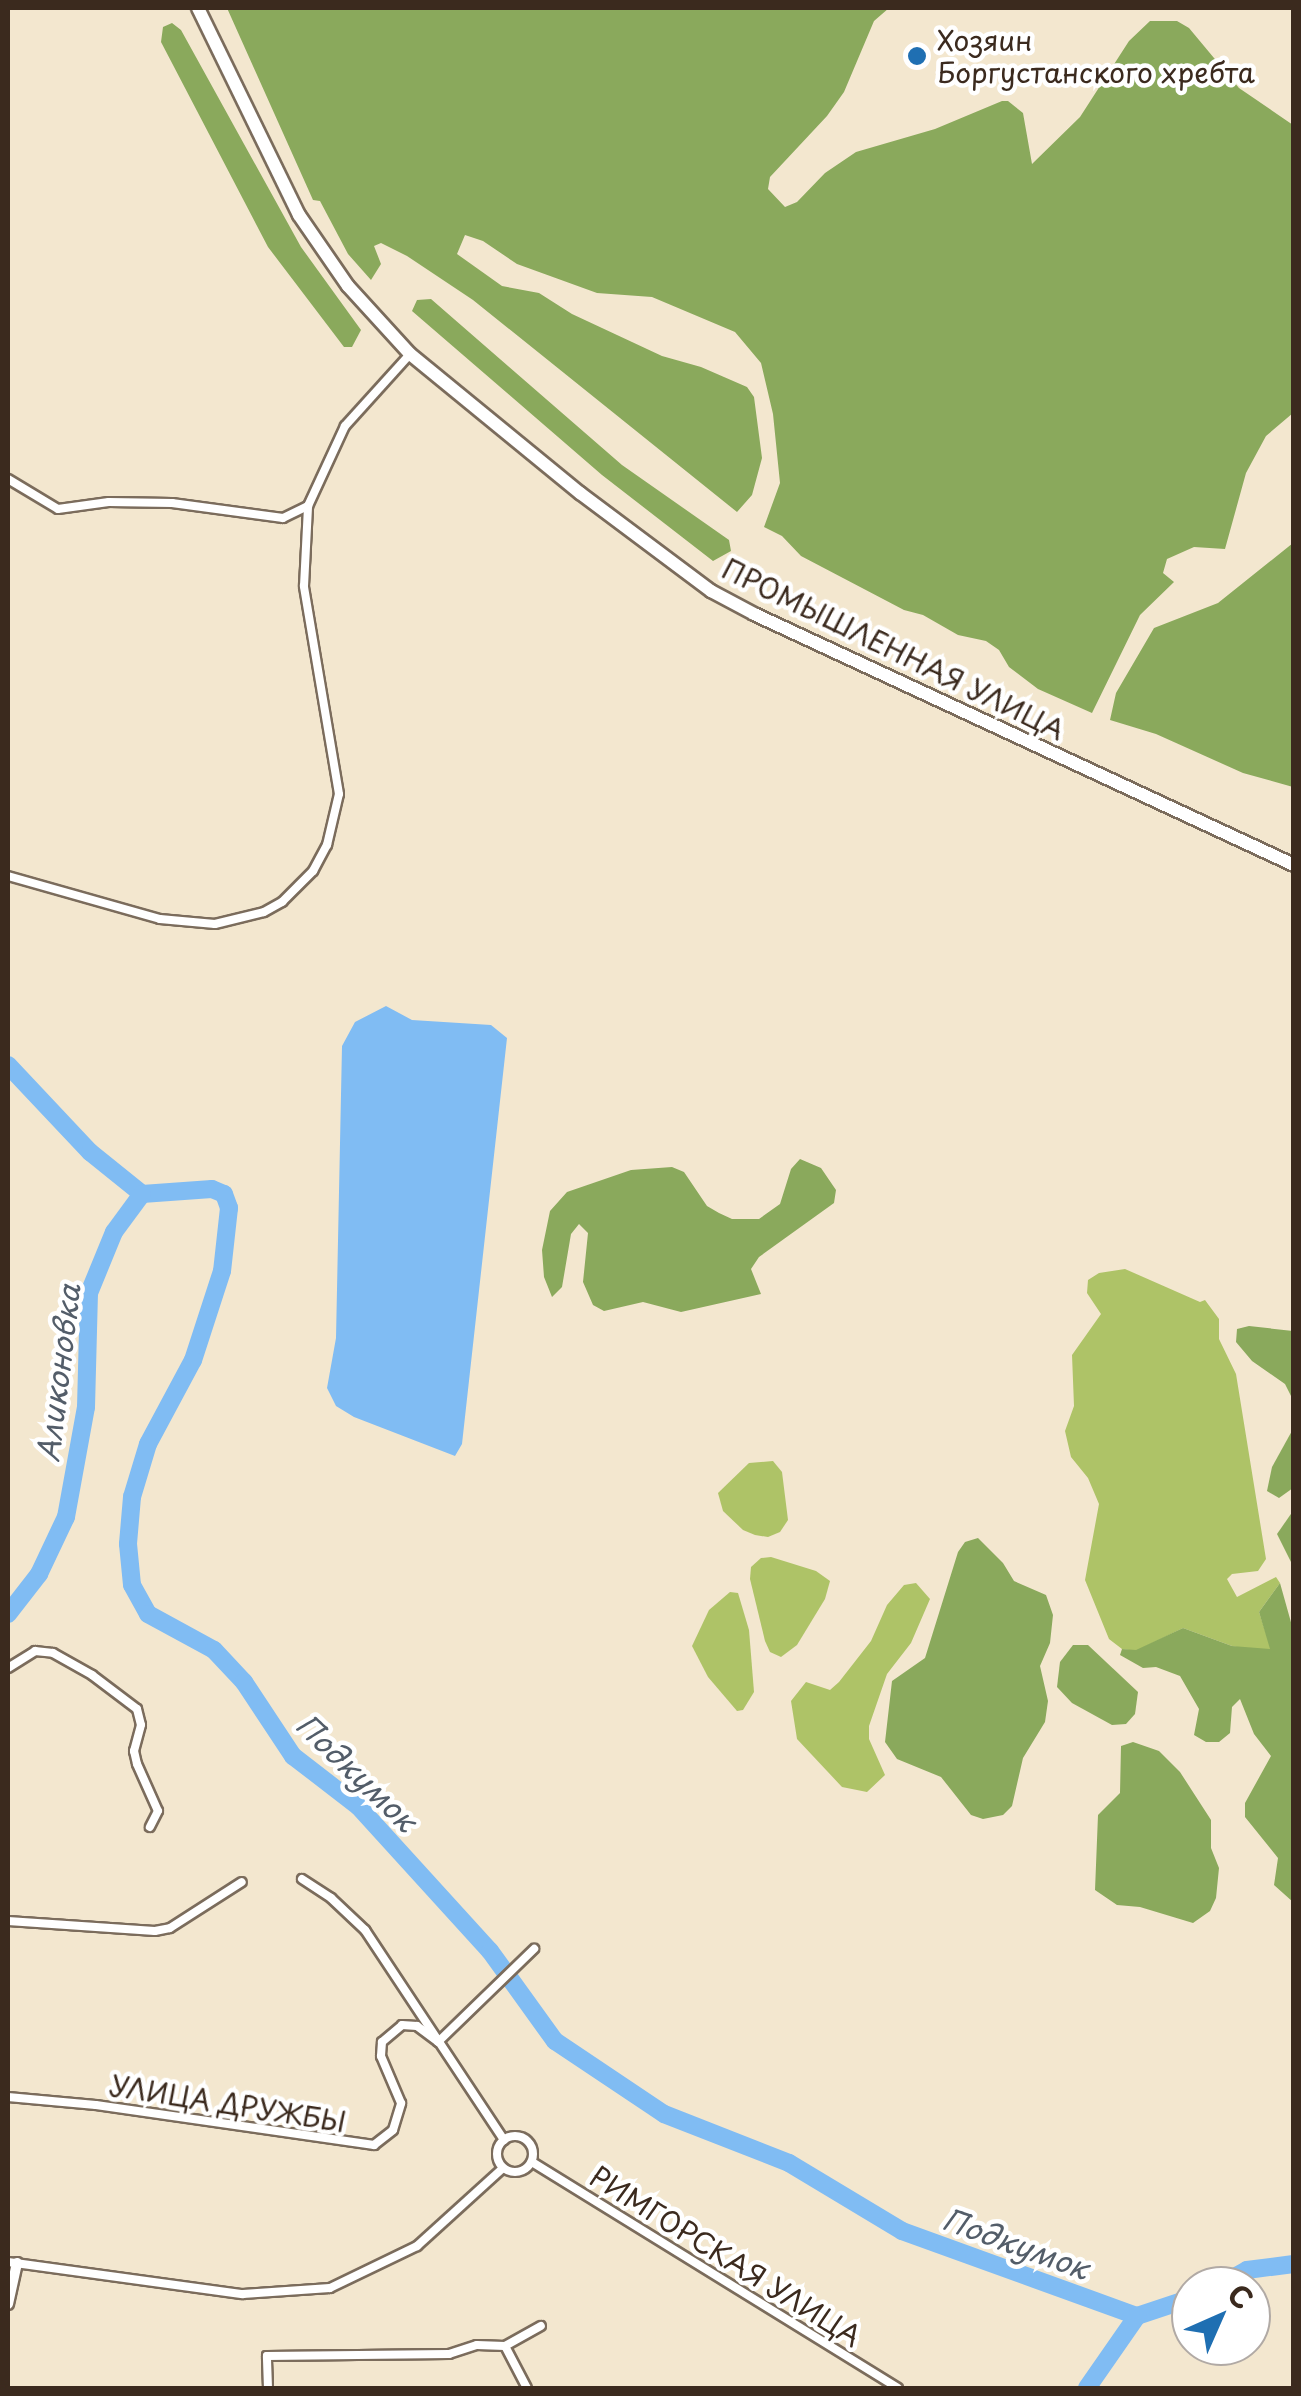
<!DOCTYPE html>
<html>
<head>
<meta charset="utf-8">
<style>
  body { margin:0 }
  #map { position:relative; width:1301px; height:2396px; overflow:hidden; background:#f3e7cf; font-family:"Playpen Sans",sans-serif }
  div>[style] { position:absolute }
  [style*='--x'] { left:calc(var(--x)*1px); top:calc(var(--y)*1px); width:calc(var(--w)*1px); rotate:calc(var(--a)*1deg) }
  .green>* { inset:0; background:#aec367 }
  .forest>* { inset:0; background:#8aa95c }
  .water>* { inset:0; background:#80bcf3 }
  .river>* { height:18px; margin:-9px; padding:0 9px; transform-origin:9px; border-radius:9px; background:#80bcf3 }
  .roads { filter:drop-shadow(2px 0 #7b6c5c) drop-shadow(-2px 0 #7b6c5c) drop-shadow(0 2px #7b6c5c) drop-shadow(0 -2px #7b6c5c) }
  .minor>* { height:8px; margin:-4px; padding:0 4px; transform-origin:4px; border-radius:4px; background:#fff }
  .minor>.ring { margin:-4px; padding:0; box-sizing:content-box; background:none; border:8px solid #fff; border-radius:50% }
  .tertiary>* { height:10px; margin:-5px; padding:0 5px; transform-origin:5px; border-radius:5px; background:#fff }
  .primary>* { height:12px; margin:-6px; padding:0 6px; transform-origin:6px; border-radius:6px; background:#fff }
  .dots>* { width:28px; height:28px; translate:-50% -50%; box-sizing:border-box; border:5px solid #fff; border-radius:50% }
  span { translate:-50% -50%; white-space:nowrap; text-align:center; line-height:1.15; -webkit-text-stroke:9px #fff; paint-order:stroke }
  .poi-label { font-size:28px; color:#3b2a1e }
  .left { translate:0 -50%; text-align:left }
  .street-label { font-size:28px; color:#3b2a1e }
  .water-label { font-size:30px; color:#535d69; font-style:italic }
  .frame { position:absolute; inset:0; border:10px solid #3b2a1e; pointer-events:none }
  .north { position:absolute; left:1171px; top:2266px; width:100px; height:100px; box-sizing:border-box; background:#fff; border:2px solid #b1aaa5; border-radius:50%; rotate:45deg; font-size:28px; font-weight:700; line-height:40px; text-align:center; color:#3b2a1e }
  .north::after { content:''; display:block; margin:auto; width:35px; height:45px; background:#1f6fb2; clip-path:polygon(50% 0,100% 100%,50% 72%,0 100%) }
</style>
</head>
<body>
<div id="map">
  <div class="green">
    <i style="clip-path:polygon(1125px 1269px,1200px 1302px,1205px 1300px,1219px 1319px,1219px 1339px,1236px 1374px,1266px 1559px,1258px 1571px,1232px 1574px,1227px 1579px,1237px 1597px,1276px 1577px,1280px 1583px,1259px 1612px,1271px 1649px,1257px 1651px,1232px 1646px,1183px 1628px,1136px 1651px,1122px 1649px,1109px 1639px,1085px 1580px,1099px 1504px,1088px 1478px,1071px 1457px,1065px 1431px,1074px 1406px,1072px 1355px,1101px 1314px,1087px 1293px,1088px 1280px,1099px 1273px)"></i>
    <i style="clip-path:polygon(773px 1461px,782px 1472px,788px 1520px,780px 1532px,768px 1537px,755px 1535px,743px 1530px,723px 1511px,718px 1493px,749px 1463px)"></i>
    <i style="clip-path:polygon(771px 1557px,816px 1571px,830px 1581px,825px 1599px,797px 1645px,781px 1657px,770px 1652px,765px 1641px,750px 1579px,751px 1567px,761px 1558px)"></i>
    <i style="clip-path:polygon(916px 1583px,930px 1599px,911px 1643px,887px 1674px,869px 1726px,869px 1739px,885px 1775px,867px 1792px,842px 1787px,797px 1739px,791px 1701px,806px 1682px,830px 1690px,839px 1682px,871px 1641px,887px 1605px,904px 1585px)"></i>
    <i style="clip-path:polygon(730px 1592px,738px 1593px,749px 1630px,754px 1692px,743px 1710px,737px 1711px,708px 1677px,692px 1646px,709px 1610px)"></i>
  </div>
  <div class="forest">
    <i style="clip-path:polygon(227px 8px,889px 8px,874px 21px,844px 92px,827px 116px,770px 177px,768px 189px,785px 207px,797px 202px,825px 173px,856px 152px,935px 129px,1002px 101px,1008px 101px,1023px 113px,1032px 164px,1080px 117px,1129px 41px,1150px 21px,1177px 21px,1189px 28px,1239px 88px,1293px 125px,1293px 413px,1266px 436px,1246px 473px,1225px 549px,1194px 547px,1167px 559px,1163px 573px,1174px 582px,1140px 615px,1092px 713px,1038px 689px,1009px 667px,999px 650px,986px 641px,958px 635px,923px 615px,904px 610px,801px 556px,782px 536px,764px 527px,780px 483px,773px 414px,761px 363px,735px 332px,652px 297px,597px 293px,517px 264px,483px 241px,465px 235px,457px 254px,502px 286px,539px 293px,572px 314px,662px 356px,701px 367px,747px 387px,754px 397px,762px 458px,752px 495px,737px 512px,473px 300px,407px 256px,381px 243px,374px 246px,381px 264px,371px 280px,348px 254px,320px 201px,313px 200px)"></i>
    <i style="clip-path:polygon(172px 23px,181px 30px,301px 247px,361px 330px,352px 347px,344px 347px,268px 247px,161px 42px,163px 27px)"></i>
    <i style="clip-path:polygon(431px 299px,622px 465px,729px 540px,731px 551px,713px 561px,602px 475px,412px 311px,417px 300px)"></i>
    <i style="clip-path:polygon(1293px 543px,1293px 787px,1243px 773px,1156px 734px,1110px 720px,1116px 693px,1154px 628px,1218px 603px)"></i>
    <i style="clip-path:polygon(800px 1159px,821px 1168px,836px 1190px,834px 1203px,759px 1257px,751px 1269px,761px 1294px,681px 1312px,643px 1302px,604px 1311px,593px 1305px,583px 1282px,588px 1233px,579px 1224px,571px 1234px,562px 1287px,552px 1297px,544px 1277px,542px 1250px,550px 1211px,567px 1192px,631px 1170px,672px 1167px,684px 1172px,707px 1206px,719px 1213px,732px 1219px,759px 1219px,780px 1204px,791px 1169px)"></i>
    <i style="clip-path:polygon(1249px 1326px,1293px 1331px,1293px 1400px,1285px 1384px,1252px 1361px,1236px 1342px,1237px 1329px)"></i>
    <i style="clip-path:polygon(1293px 1429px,1293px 1488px,1279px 1498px,1267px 1491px,1272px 1467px)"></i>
    <i style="clip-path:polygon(1293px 1511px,1293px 1566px,1277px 1534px)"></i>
    <i style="clip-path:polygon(978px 1538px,1003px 1563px,1014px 1581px,1046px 1595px,1053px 1615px,1050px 1643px,1040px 1666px,1048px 1701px,1045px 1722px,1023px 1758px,1012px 1806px,1003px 1815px,983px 1819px,971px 1815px,941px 1777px,897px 1759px,885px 1742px,892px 1681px,925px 1658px,958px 1552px,965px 1542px)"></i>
    <i style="clip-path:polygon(1280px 1583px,1294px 1633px,1293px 1902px,1274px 1885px,1278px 1858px,1245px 1817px,1245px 1803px,1271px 1756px,1254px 1734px,1240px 1699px,1232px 1707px,1230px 1733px,1219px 1742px,1206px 1742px,1194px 1735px,1199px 1709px,1180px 1676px,1156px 1667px,1143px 1668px,1120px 1655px,1122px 1649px,1136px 1650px,1183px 1628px,1232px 1646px,1270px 1649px,1259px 1612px)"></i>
    <i style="clip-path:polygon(1073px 1645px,1088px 1645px,1138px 1692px,1135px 1714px,1126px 1724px,1112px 1725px,1072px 1703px,1057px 1687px,1060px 1662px)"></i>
    <i style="clip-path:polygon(1133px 1742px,1159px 1751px,1180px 1772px,1211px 1820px,1211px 1848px,1219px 1868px,1216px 1898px,1210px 1911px,1193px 1923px,1140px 1907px,1117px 1905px,1095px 1890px,1098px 1815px,1120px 1793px,1121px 1746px)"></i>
  </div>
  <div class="water">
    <i style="clip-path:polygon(386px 1006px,412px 1020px,491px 1025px,507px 1038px,462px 1444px,455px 1456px,354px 1417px,336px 1406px,327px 1388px,336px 1338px,342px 1046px,355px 1022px)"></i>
  </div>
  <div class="river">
    <i style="--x:8;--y:1065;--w:120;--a:46.7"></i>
    <i style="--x:90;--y:1152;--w:67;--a:38.9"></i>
    <i style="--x:142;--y:1194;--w:70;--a:-4.1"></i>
    <i style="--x:212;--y:1189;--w:13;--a:23"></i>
    <i style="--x:224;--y:1194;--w:15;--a:70"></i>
    <i style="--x:229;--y:1208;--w:63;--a:96.3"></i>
    <i style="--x:222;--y:1271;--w:94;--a:108"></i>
    <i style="--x:193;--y:1360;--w:95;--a:118.2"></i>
    <i style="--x:148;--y:1444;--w:55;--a:106.8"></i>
    <i style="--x:132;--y:1497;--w:47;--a:94.9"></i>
    <i style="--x:128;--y:1544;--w:41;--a:84.4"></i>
    <i style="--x:132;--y:1585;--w:33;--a:61"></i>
    <i style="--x:148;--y:1614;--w:75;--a:28.6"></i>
    <i style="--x:214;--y:1650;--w:44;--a:46.8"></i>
    <i style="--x:244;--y:1682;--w:89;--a:56.5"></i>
    <i style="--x:293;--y:1756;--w:82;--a:37.6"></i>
    <i style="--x:358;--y:1806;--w:196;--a:47.7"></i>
    <i style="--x:490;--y:1951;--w:111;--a:54.2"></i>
    <i style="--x:555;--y:2041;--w:131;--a:33.8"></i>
    <i style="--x:664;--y:2114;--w:134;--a:21.4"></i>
    <i style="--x:789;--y:2163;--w:132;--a:31"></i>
    <i style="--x:902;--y:2231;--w:250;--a:19.9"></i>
    <i style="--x:1137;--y:2316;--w:57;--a:-18.4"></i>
    <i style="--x:8;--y:1614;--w:51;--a:-52.2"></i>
    <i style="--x:39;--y:1574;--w:63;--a:-64.7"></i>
    <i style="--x:66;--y:1517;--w:112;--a:-79.7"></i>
    <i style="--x:86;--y:1407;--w:114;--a:-88.5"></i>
    <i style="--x:89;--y:1293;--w:66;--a:-67.7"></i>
    <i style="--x:114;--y:1232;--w:47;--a:-53.6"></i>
    <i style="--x:1218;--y:2286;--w:33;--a:-29"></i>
    <i style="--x:1247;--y:2270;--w:47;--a:-7.3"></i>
    <i style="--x:1087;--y:2388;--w:88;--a:-55.2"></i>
  </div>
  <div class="roads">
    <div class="minor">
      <i style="--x:8;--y:479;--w:58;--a:31"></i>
      <i style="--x:58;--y:509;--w:51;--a:-7.8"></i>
      <i style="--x:109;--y:502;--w:63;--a:0.9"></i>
      <i style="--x:172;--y:503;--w:112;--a:7.7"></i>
      <i style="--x:283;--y:518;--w:28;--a:-26"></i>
      <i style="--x:8;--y:876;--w:158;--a:15.8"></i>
      <i style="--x:160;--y:919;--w:55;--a:5.2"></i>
      <i style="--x:215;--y:924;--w:50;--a:-13.8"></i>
      <i style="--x:264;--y:912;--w:21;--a:-29"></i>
      <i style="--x:282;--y:902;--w:44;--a:-45"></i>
      <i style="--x:313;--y:871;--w:30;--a:-62"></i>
      <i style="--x:327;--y:845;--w:52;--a:-76.8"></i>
      <i style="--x:339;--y:794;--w:211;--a:-99.6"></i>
      <i style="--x:304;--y:586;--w:80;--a:-87.1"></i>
      <i style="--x:308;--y:506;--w:88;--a:-65.2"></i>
      <i style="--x:345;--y:426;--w:97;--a:-47.9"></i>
      <i style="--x:8;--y:1668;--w:32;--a:-32"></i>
      <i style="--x:35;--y:1651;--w:18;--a:6"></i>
      <i style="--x:53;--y:1653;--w:45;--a:29.4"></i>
      <i style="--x:92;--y:1675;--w:56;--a:37.1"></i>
      <i style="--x:137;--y:1709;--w:16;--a:76"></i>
      <i style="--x:141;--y:1725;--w:27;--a:105"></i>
      <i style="--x:134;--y:1751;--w:13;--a:77"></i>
      <i style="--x:137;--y:1764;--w:51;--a:65.9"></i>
      <i style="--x:158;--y:1811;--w:18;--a:117"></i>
      <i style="--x:302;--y:1879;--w:35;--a:33"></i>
      <i style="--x:331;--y:1898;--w:47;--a:43.3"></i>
      <i style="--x:365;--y:1930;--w:252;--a:56.5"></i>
      <i style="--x:8;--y:1921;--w:147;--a:3.9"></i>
      <i style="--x:155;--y:1931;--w:15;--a:-11"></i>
      <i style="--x:170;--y:1928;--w:85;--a:-32.6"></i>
      <i style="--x:438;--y:2042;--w:134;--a:-44.1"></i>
      <i style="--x:8;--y:2097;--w:88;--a:5.2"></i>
      <i style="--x:96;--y:2105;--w:281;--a:8.2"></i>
      <i style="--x:374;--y:2145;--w:24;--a:-38"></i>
      <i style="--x:393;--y:2130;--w:28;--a:-73"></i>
      <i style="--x:401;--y:2103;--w:51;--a:-113.1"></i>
      <i style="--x:381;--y:2056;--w:14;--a:-86"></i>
      <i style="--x:382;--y:2042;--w:26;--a:-40"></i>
      <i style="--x:402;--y:2025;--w:15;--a:4"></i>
      <i style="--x:417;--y:2026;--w:26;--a:37"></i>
      <i class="ring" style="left:497px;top:2136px;width:28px;height:28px"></i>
      <i style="--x:532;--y:2162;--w:430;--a:31.7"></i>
      <i style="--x:8;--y:2262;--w:237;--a:7.8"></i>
      <i style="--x:243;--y:2294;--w:87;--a:-3.9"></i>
      <i style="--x:330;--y:2288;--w:97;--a:-25.8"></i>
      <i style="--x:417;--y:2246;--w:116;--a:-42.2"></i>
      <i style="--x:505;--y:2346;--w:47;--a:62.4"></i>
      <i style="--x:268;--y:2388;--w:32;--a:-92"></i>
      <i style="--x:267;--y:2356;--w:182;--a:-0.6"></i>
      <i style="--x:449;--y:2354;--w:29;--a:-18"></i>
      <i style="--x:477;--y:2345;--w:28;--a:2"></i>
      <i style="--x:505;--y:2346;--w:41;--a:-29.1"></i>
    </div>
    <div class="tertiary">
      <i style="--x:8;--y:2304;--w:42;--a:-77.6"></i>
    </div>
    <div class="primary">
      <i style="--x:198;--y:8;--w:230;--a:64"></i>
      <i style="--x:299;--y:215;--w:86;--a:55.4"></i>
      <i style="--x:348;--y:286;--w:92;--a:47.6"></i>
      <i style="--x:410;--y:354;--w:220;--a:39.3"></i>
      <i style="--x:580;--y:493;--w:164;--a:36.8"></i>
      <i style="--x:711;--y:591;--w:49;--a:28.1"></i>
      <i style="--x:754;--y:614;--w:595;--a:24.93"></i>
    </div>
  </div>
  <div class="dots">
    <i style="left:917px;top:56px;background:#1f6fb2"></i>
  </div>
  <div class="poi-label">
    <span class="left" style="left:937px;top:56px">Хозяин<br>Боргустанского хребта</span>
  </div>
  <div class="street-label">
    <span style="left:894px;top:649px;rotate:26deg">ПРОМЫШЛЕННАЯ УЛИЦА</span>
    <span style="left:228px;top:2103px;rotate:9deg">УЛИЦА ДРУЖБЫ</span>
    <span style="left:726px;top:2256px;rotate:32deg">РИМГОРСКАЯ УЛИЦА</span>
  </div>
  <div class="water-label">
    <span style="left:58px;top:1373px;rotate:-83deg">Аликоновка</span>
    <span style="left:357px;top:1772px;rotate:44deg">Подкумок</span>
    <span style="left:1016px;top:2243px;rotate:20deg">Подкумок</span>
  </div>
  <div class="frame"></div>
  <div class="north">С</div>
</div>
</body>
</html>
